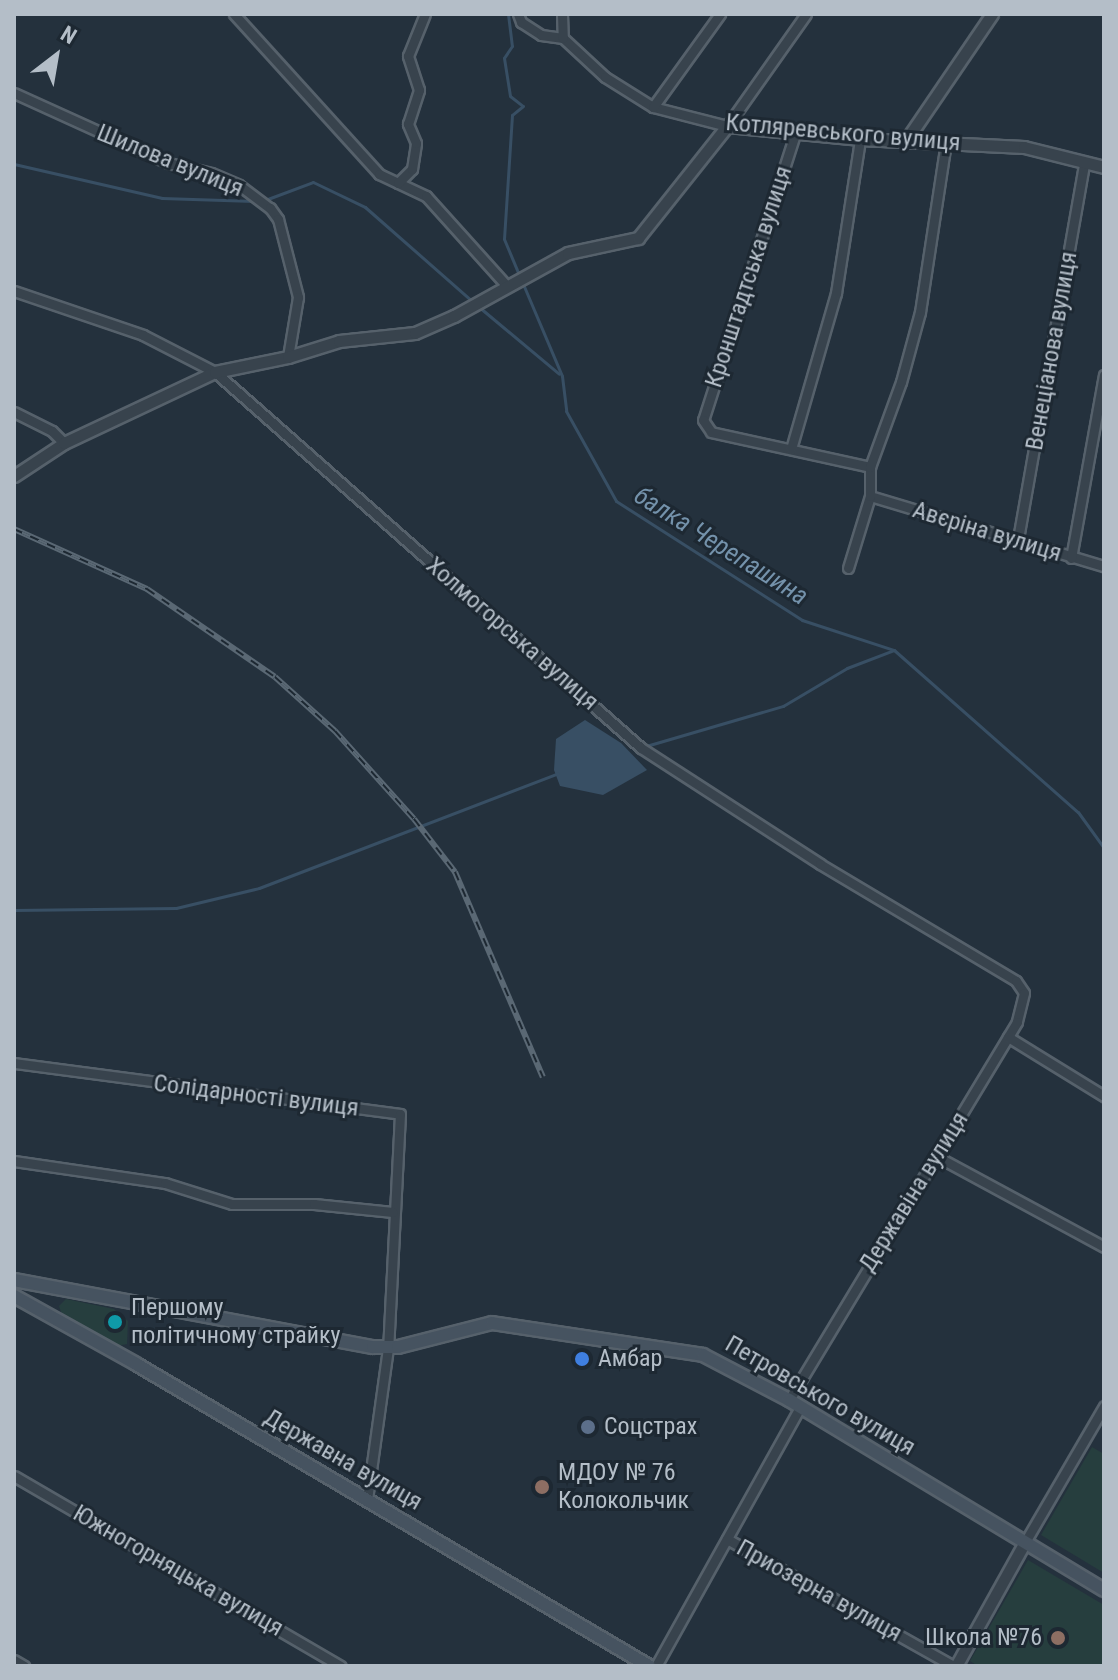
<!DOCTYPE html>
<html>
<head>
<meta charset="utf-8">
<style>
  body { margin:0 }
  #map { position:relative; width:1118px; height:1680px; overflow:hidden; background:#24313d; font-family:"Roboto Condensed",sans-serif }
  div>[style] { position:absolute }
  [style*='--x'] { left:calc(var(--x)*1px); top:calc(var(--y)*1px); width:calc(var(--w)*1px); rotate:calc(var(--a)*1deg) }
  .green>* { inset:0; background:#263e3e }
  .water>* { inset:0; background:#384f64 }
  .stream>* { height:3px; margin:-1.5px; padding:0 1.5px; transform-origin:1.5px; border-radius:1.5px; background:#384f64 }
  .roads { filter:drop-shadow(2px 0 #56616b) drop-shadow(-2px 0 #56616b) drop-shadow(0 2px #56616b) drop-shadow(0 -2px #56616b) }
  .minor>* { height:9px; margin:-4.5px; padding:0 4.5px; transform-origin:4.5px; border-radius:4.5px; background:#38434d }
  .tertiary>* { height:11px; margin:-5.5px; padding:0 5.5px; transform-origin:5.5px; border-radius:5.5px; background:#38434d }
  .secondary>* { height:12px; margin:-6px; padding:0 6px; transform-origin:6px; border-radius:6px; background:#465360 }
  .rail>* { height:6px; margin-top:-3px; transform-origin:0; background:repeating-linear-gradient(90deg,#1d2832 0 9px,#5a6874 0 18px); box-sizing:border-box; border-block:2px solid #5a6874 }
  .dots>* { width:22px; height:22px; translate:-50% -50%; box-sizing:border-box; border:4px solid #1d2832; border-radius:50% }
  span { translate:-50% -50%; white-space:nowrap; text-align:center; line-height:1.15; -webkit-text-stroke:6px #1d2832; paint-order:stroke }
  .street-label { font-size:24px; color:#b4bec8 }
  .poi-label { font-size:24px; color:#b4bec8 }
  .left { translate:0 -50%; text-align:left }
  .right { translate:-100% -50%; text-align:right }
  .water-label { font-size:26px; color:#7492ab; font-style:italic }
  .frame { position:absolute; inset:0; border:16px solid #b4bec8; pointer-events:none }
  .north { position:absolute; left:16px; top:16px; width:80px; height:80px; -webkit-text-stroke:6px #1d2832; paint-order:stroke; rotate:31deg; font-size:22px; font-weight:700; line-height:32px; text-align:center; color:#b4bec8 }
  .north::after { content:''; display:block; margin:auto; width:28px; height:36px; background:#b4bec8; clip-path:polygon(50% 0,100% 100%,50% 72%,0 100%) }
</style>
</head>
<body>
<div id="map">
  <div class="green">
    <i style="clip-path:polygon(66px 1299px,114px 1309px,128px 1321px,127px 1344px,117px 1346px,62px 1315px,59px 1306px)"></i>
    <i style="clip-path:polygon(1092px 1447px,1104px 1454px,1104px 1573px,1041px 1535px)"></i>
    <i style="clip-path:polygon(1028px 1560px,1104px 1605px,1104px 1666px,978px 1666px,970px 1661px)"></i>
  </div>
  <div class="water">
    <i style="clip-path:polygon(585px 720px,621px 743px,647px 770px,603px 795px,560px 786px,554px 770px,556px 739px)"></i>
  </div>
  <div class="stream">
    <i style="--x:508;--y:14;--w:32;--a:83"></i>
    <i style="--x:512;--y:46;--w:14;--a:124"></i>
    <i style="--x:504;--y:58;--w:38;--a:81"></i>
    <i style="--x:510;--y:96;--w:16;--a:38"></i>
    <i style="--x:523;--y:106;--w:14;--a:141"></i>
    <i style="--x:512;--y:115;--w:124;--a:93.7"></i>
    <i style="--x:504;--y:239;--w:41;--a:67.2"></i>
    <i style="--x:14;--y:164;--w:152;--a:12.9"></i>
    <i style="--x:162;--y:198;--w:92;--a:1.9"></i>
    <i style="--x:265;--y:200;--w:51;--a:-20.6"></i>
    <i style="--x:313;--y:182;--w:58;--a:25.7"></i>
    <i style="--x:365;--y:207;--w:144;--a:41.3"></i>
    <i style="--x:523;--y:284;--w:100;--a:67"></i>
    <i style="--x:562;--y:376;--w:35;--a:83"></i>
    <i style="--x:566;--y:411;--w:103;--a:60.9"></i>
    <i style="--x:616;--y:501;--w:221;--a:32.6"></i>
    <i style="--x:802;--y:620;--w:97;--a:18.1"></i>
    <i style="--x:894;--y:650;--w:245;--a:41.4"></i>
    <i style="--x:1078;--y:812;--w:44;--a:54.2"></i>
    <i style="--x:479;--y:307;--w:104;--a:39.9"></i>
    <i style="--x:646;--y:746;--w:143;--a:-16.3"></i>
    <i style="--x:783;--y:706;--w:74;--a:-30.7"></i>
    <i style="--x:847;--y:668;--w:50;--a:-21"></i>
    <i style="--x:14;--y:910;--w:162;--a:-0.7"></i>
    <i style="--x:176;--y:908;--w:85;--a:-13.5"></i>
    <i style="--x:259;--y:888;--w:320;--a:-21"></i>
  </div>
  <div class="roads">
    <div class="minor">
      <i style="--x:234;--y:14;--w:216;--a:47.8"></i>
      <i style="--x:379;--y:174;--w:52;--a:25.1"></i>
      <i style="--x:426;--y:196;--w:121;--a:48"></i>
      <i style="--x:518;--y:14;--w:9;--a:69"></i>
      <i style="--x:521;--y:22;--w:24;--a:33"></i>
      <i style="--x:541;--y:35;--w:22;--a:8"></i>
      <i style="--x:563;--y:38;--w:57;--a:42.9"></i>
      <i style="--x:605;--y:77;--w:57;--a:32"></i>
      <i style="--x:653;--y:107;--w:76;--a:14.4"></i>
      <i style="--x:727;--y:126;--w:137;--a:-54.8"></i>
      <i style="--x:562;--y:14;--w:24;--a:88"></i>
      <i style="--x:14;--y:93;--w:169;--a:24.4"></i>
      <i style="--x:168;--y:163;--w:44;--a:13.1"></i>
      <i style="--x:211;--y:173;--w:30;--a:23"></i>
      <i style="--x:239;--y:185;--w:39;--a:37"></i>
      <i style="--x:270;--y:208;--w:14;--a:54"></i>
      <i style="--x:278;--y:219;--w:81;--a:75.6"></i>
      <i style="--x:298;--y:297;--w:61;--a:99.5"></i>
      <i style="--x:653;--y:107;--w:115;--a:-54.2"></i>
      <i style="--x:795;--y:134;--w:300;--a:107.8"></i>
      <i style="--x:703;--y:420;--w:14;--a:56"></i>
      <i style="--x:711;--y:432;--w:163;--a:12.4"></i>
      <i style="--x:398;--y:183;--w:20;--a:-45"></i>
      <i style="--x:412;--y:169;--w:26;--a:-81"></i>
      <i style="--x:416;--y:143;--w:21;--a:-113"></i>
      <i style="--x:408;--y:124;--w:36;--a:-72"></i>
      <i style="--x:419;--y:90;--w:36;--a:-108"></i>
      <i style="--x:408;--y:56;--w:45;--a:-68"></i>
      <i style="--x:14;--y:291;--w:136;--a:18.8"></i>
      <i style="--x:143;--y:335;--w:81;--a:27.2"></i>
      <i style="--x:215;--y:372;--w:568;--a:41.43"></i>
      <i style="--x:641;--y:748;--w:213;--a:32.9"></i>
      <i style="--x:820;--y:864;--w:228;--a:30.8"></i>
      <i style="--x:1016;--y:981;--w:14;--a:56"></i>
      <i style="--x:1024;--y:993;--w:30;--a:104"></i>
      <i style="--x:1017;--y:1022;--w:441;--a:121.1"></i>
      <i style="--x:14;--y:412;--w:42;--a:26.6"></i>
      <i style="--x:52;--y:431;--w:17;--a:45"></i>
      <i style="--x:791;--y:449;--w:162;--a:-73.9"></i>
      <i style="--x:836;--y:293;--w:156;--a:-81.1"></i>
      <i style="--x:870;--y:496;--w:244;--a:16.7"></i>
      <i style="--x:1018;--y:539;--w:382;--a:-80"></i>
      <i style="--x:1071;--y:558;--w:186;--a:-79.8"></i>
      <i style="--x:848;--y:568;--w:75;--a:-73"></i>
      <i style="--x:870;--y:496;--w:29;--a:-90"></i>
      <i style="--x:870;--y:467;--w:90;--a:-70"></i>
      <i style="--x:901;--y:382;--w:73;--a:-74.8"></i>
      <i style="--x:920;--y:312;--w:172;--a:-81.3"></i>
      <i style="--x:1008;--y:1037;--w:113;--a:31.6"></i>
      <i style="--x:14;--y:1063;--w:389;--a:7.5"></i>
      <i style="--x:400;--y:1114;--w:234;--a:92.9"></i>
      <i style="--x:388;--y:1348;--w:153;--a:97.9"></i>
      <i style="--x:936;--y:1156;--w:191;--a:28.4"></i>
      <i style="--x:14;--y:1161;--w:153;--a:8.3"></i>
      <i style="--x:165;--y:1183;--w:70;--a:17.4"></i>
      <i style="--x:232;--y:1204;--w:82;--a:0"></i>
      <i style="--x:314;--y:1204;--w:79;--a:5.8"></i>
      <i style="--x:14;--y:1476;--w:378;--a:30.2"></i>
      <i style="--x:727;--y:1539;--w:259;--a:29.3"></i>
      <i style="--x:1025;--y:1542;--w:157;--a:-59.8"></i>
      <i style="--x:14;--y:1660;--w:12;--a:31"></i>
      <i style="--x:656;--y:1666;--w:296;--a:-60.9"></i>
    </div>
    <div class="tertiary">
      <i style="--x:907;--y:139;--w:151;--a:-55.8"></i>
      <i style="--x:14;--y:476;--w:60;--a:-33.4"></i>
      <i style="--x:64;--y:443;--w:167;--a:-25.2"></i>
      <i style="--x:215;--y:372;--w:75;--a:-11.6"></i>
      <i style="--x:288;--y:357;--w:53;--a:-17.4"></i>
      <i style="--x:339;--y:341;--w:76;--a:-6"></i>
      <i style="--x:415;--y:333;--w:43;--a:-23.6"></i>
      <i style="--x:454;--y:316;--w:130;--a:-28.9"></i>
      <i style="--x:568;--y:253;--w:72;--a:-12.1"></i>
      <i style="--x:638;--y:238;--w:143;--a:-51.5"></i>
      <i style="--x:727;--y:126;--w:134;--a:5.6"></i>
      <i style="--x:860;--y:139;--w:164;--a:2.8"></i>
      <i style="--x:1024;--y:147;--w:82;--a:14"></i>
      <i style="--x:956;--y:1666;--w:142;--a:-60.9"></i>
    </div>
    <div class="secondary">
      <i style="--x:14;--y:1280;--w:365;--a:10.6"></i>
      <i style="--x:373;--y:1347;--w:25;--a:0"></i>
      <i style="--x:398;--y:1347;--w:97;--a:-14.3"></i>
      <i style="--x:492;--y:1323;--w:213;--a:8.6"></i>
      <i style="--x:703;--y:1355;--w:97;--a:27.6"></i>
      <i style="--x:789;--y:1400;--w:368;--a:31.1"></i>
      <i style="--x:14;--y:1296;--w:140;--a:29.1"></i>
      <i style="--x:136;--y:1364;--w:595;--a:30.49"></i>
    </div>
  </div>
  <div class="rail">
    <i style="--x:14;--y:529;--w:146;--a:24.3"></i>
    <i style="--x:147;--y:589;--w:155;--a:34.5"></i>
    <i style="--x:275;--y:677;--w:81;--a:42"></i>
    <i style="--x:335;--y:731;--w:118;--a:48.1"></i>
    <i style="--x:414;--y:819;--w:67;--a:52.3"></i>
    <i style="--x:455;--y:872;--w:223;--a:66.8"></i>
  </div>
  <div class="dots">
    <i style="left:115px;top:1322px;background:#0f9aa8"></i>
    <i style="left:582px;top:1359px;background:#3f7fe0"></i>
    <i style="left:588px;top:1427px;background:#5c6f8a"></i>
    <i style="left:542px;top:1487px;background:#8d6e63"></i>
    <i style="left:1058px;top:1638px;background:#8d6e63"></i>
  </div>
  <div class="street-label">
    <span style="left:843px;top:133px;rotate:5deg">Котляревського вулиця</span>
    <span style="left:170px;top:161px;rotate:22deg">Шилова вулиця</span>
    <span style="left:749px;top:277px;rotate:-72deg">Кронштадтська вулиця</span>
    <span style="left:1052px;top:351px;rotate:-80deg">Венеціанова вулиця</span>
    <span style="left:987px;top:532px;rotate:17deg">Авєріна вулиця</span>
    <span style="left:512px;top:634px;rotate:41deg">Холмогорська вулиця</span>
    <span style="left:256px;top:1096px;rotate:7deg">Солідарності вулиця</span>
    <span style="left:914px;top:1192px;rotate:-58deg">Державіна вулиця</span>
    <span style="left:820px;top:1396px;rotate:30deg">Петровського вулиця</span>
    <span style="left:343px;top:1460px;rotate:30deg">Державна вулиця</span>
    <span style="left:178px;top:1571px;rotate:30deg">Южногорняцька вулиця</span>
    <span style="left:819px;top:1591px;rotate:29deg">Приозерна вулиця</span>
  </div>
  <div class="poi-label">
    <span class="left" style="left:131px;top:1322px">Першому<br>політичному страйку</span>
    <span class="left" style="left:598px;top:1359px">Амбар</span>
    <span class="left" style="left:604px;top:1427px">Соцстрах</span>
    <span class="left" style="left:558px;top:1487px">МДОУ № 76<br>Колокольчик</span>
    <span class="right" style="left:1042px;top:1638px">Школа №76</span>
  </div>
  <div class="water-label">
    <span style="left:721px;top:546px;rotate:32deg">балка Черепашина</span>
  </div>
  <div class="frame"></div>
  <div class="north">N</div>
</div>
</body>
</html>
